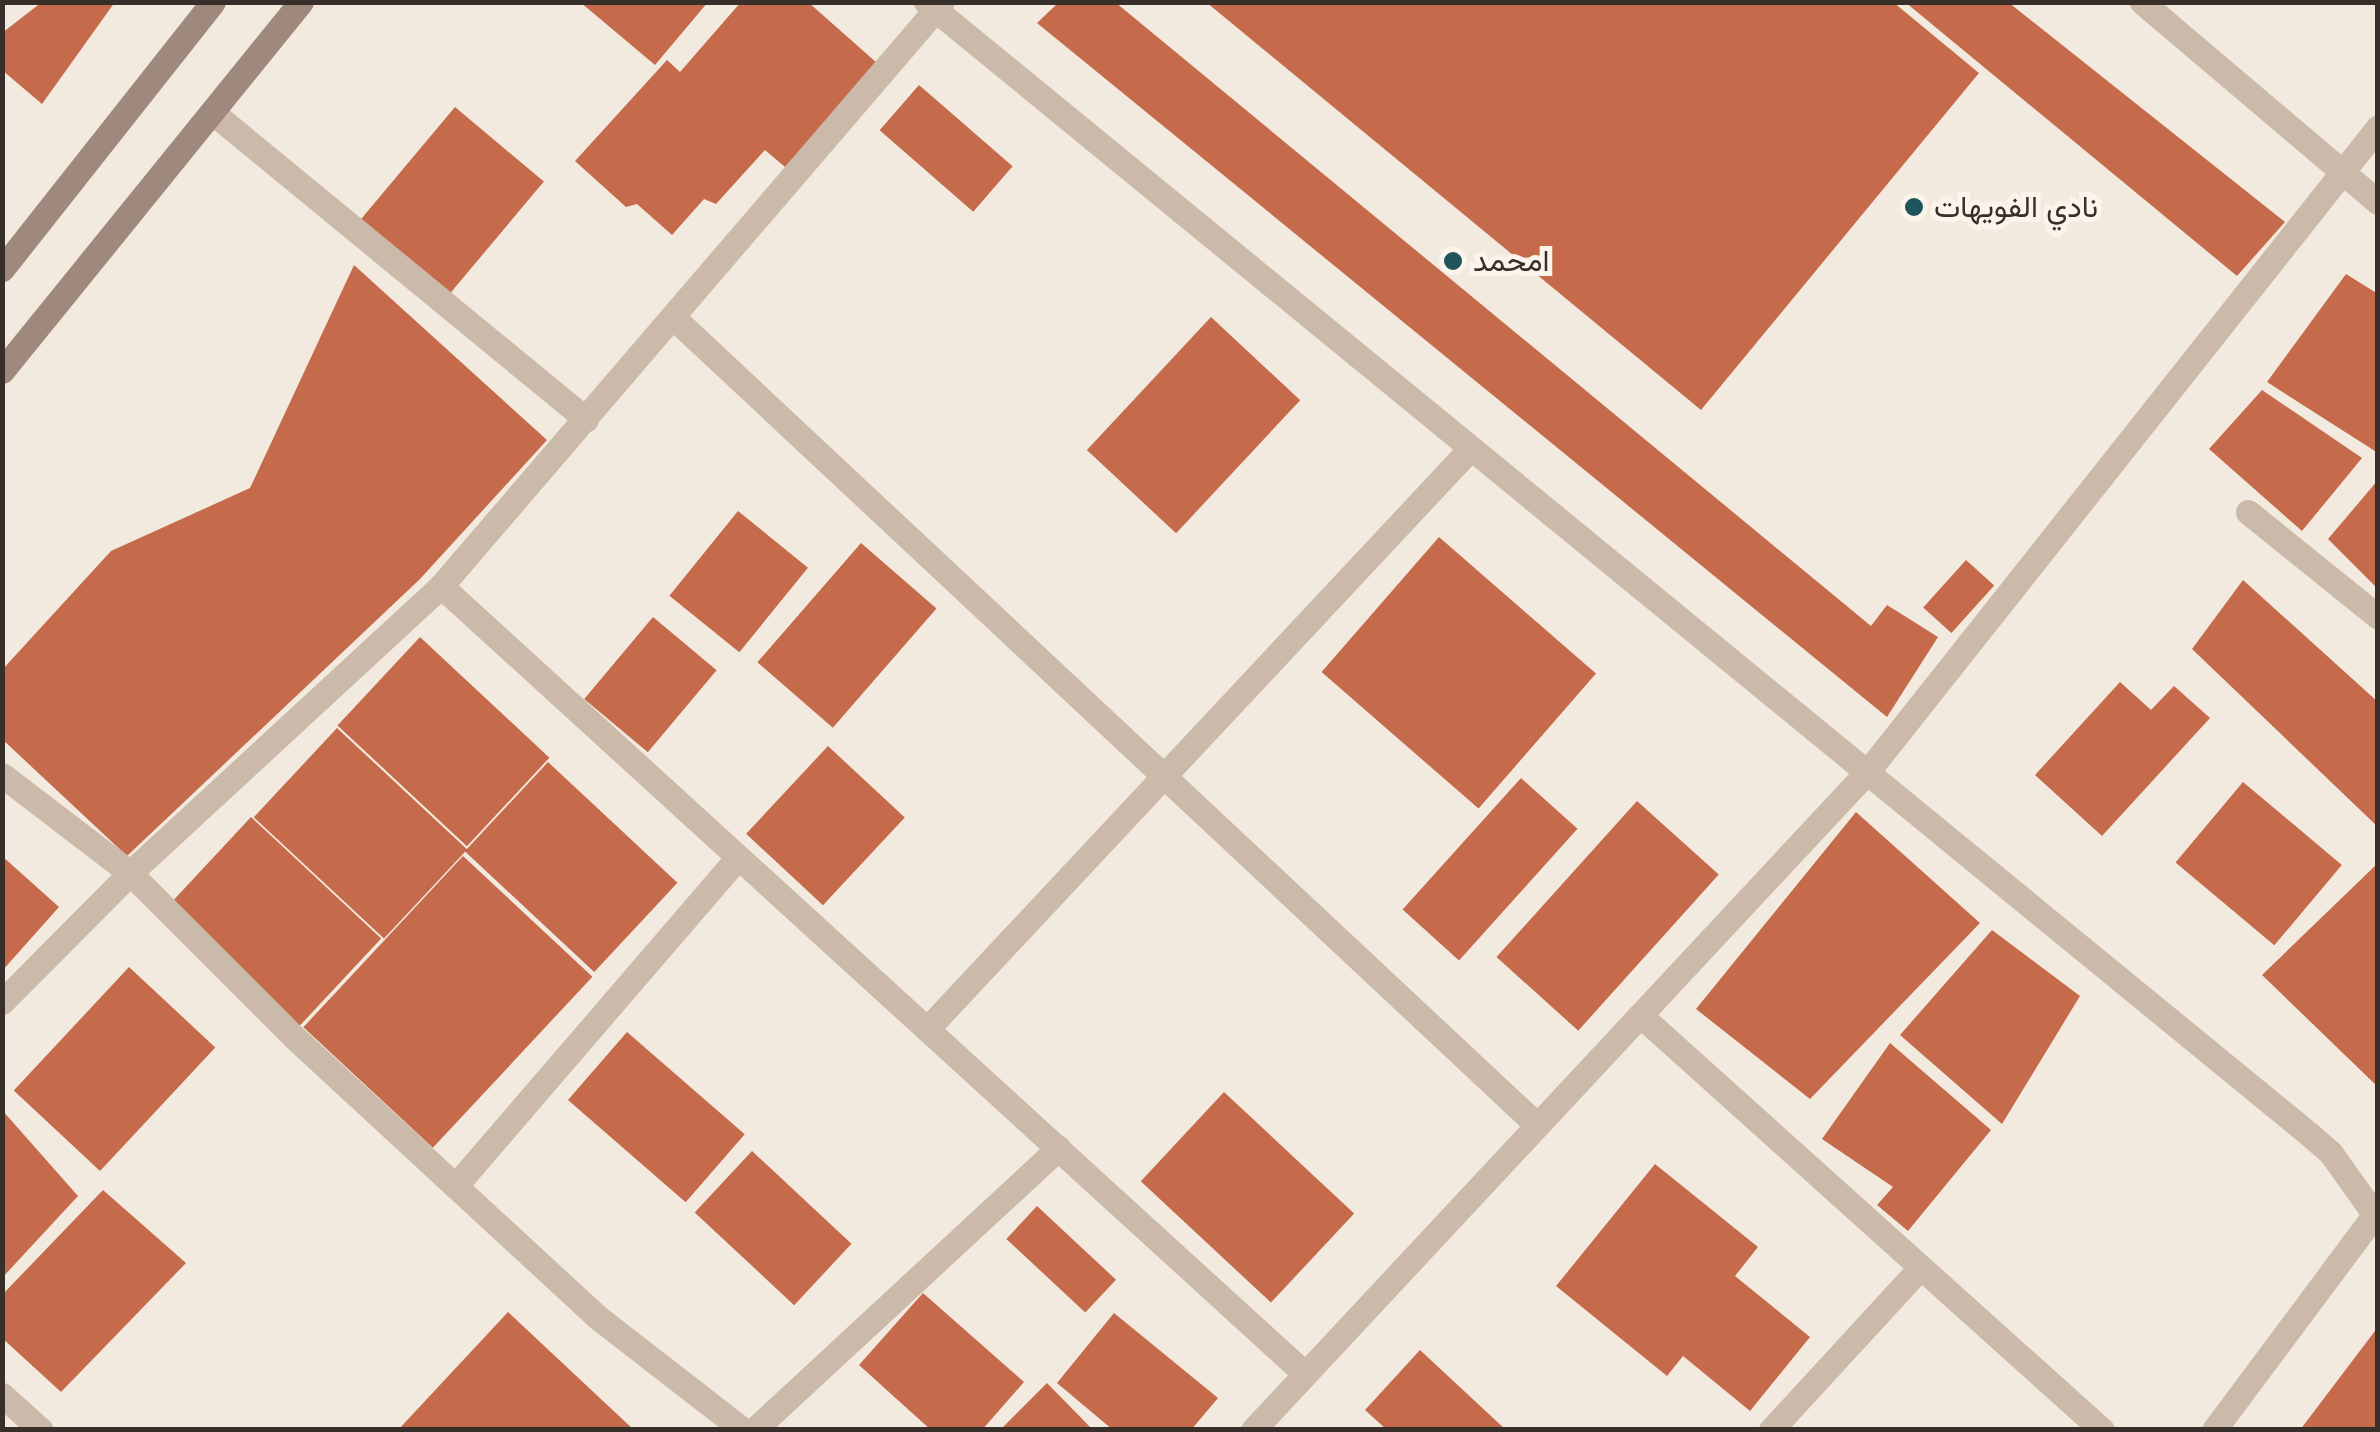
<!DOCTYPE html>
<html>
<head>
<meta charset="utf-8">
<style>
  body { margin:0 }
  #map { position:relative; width:2380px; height:1432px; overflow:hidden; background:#f3eadf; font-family:Helvetica,Vazirmatn,sans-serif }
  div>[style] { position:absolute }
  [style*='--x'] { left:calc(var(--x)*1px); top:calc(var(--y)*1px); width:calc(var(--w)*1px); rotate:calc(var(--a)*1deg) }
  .building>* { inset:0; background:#c56b4b; transform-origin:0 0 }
  .minor>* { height:25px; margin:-12.5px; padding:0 12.5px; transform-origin:12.5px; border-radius:12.5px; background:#cbbaaa }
  .secondary>* { height:25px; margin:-12.5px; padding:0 12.5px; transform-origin:12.5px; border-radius:12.5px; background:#9f897c }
  .dots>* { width:28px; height:28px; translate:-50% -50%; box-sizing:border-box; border:5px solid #faf4eb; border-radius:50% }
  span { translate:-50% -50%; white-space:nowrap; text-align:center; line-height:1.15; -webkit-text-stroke:10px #faf4eb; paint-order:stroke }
  .poi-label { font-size:30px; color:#392f2a }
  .left { translate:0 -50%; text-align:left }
  .frame { position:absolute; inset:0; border:5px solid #392f2a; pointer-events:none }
</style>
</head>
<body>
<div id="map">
  <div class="building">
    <i style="clip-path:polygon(42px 2px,115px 2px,42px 104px,2px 70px,2px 33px)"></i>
    <i style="clip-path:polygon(580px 2px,708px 2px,655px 65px)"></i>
    <i style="clip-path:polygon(741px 2px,808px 2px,877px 63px,785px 167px,765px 150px,716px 204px,704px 199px,672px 235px,637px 204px,626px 207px,575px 161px,667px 60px,680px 72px)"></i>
    <i style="clip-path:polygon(1059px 2px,1115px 2px,1871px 626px,1887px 605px,1938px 637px,1887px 717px,1037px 23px)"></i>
    <i style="clip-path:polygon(1206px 2px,1893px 2px,1979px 73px,1701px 410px)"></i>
    <i style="clip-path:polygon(1905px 2px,2008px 2px,2285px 222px,2237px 276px)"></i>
    <i style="left:919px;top:85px;width:124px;height:60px;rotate:41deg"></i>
    <i style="left:455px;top:107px;width:116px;height:149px;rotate:40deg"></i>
    <i style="clip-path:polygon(354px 265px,547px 440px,420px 579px,127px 856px,2px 739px,2px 670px,111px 551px,250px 488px)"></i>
    <i style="clip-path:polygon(2346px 274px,2378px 294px,2378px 453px,2267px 382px)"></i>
    <i style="left:1211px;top:317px;width:122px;height:182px;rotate:43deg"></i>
    <i style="clip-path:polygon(2262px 390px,2362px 458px,2302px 531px,2209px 449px)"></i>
    <i style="clip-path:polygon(2378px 480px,2378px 589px,2328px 539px)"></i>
    <i style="left:738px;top:511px;width:90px;height:109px;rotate:39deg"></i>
    <i style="left:1439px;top:537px;width:208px;height:179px;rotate:41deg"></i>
    <i style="left:861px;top:543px;width:100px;height:158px;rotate:41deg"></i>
    <i style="left:1966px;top:560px;width:38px;height:64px;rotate:42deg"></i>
    <i style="clip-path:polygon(2243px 580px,2378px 702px,2378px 827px,2192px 649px)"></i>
    <i style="left:653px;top:617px;width:83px;height:107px;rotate:40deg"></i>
    <i style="left:420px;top:637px;width:177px;height:121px;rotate:43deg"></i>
    <i style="clip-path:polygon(2120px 682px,2151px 710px,2174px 686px,2210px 718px,2102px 836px,2035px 775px)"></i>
    <i style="left:337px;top:728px;width:178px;height:122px;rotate:43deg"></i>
    <i style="left:828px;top:746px;width:105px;height:120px;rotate:43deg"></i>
    <i style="left:548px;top:762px;width:177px;height:122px;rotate:43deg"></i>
    <i style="left:1521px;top:778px;width:76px;height:177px;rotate:42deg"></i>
    <i style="left:2243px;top:782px;width:129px;height:105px;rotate:40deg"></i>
    <i style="left:1637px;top:801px;width:110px;height:210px;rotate:42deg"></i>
    <i style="clip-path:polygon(1856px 812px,1980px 923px,1810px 1099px,1696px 1009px)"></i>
    <i style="left:251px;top:817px;width:178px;height:122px;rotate:43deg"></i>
    <i style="clip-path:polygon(2px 856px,59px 907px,2px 971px)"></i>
    <i style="left:463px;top:856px;width:177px;height:234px;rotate:43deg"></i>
    <i style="clip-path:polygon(2378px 863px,2376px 1000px,2378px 1087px,2262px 975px)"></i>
    <i style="clip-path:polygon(1992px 930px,2080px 996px,2002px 1124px,1900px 1035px)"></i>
    <i style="left:129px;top:967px;width:118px;height:169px;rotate:43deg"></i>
    <i style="left:627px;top:1032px;width:156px;height:90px;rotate:41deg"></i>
    <i style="clip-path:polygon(1890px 1043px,1991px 1130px,1908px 1231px,1877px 1205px,1893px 1187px,1822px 1139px)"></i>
    <i style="left:1224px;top:1092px;width:178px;height:122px;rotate:43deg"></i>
    <i style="clip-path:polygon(2px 1110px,78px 1196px,2px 1278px)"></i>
    <i style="left:752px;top:1151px;width:136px;height:84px;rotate:43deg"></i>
    <i style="clip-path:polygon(1655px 1164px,1758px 1247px,1735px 1276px,1810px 1337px,1750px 1411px,1683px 1356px,1667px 1376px,1556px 1286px)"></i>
    <i style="clip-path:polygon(103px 1190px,186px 1263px,61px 1392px,2px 1338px,2px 1295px)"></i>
    <i style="left:1037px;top:1206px;width:108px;height:45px;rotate:43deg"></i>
    <i style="clip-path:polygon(923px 1293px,1024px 1382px,982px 1430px,931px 1430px,859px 1365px)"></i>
    <i style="clip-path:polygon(508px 1312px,634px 1430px,398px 1430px)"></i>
    <i style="clip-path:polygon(1114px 1313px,1218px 1398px,1191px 1430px,1113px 1430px,1057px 1383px)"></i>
    <i style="clip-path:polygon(2378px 1327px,2378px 1430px,2300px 1430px)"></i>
    <i style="clip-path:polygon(1420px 1350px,1506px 1430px,1387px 1430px,1365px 1410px)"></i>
    <i style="clip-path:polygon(1047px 1383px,1093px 1430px,1000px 1430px)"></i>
  </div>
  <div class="minor">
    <i style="--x:926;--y:2;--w:1787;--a:39.3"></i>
    <i style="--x:2309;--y:1134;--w:28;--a:41"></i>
    <i style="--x:2330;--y:1152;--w:82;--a:54.4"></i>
    <i style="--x:2142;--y:2;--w:309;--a:40.3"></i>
    <i style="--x:212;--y:112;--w:484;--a:39.4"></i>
    <i style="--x:674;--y:318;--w:1180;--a:43.08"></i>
    <i style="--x:2248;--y:512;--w:167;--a:38.9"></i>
    <i style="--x:441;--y:586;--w:1167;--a:42.36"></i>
    <i style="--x:2;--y:775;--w:161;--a:37.4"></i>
    <i style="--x:130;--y:873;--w:233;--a:45"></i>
    <i style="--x:295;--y:1038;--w:410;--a:42.7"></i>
    <i style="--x:596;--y:1316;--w:186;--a:37.8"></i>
    <i style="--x:2;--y:1002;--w:182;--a:-45.2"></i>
    <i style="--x:130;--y:873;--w:423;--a:-42.7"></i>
    <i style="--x:441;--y:586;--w:769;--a:-49.37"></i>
    <i style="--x:1640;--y:1015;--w:621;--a:41.93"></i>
    <i style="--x:927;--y:1029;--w:795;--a:-46.89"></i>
    <i style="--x:457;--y:1184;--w:431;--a:-49.3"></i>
    <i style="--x:2;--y:1395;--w:52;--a:41.9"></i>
    <i style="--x:754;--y:1430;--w:415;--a:-42.8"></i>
    <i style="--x:1253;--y:1430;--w:901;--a:-46.98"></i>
    <i style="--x:1868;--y:771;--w:821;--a:-51.62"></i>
    <i style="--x:1771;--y:1430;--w:219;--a:-47.4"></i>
    <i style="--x:2214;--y:1430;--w:274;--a:-53.3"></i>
  </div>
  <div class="secondary">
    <i style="--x:2;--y:269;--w:340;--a:-51.7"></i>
    <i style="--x:2;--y:371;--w:475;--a:-51"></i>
  </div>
  <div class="dots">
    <i style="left:1914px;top:207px;background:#1f555a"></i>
    <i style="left:1453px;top:261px;background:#1f555a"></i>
  </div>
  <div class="poi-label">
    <span class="left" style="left:1934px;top:207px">نادي الفويهات</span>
    <span class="left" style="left:1473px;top:261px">امحمد</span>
  </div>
  <div class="frame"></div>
</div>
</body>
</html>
